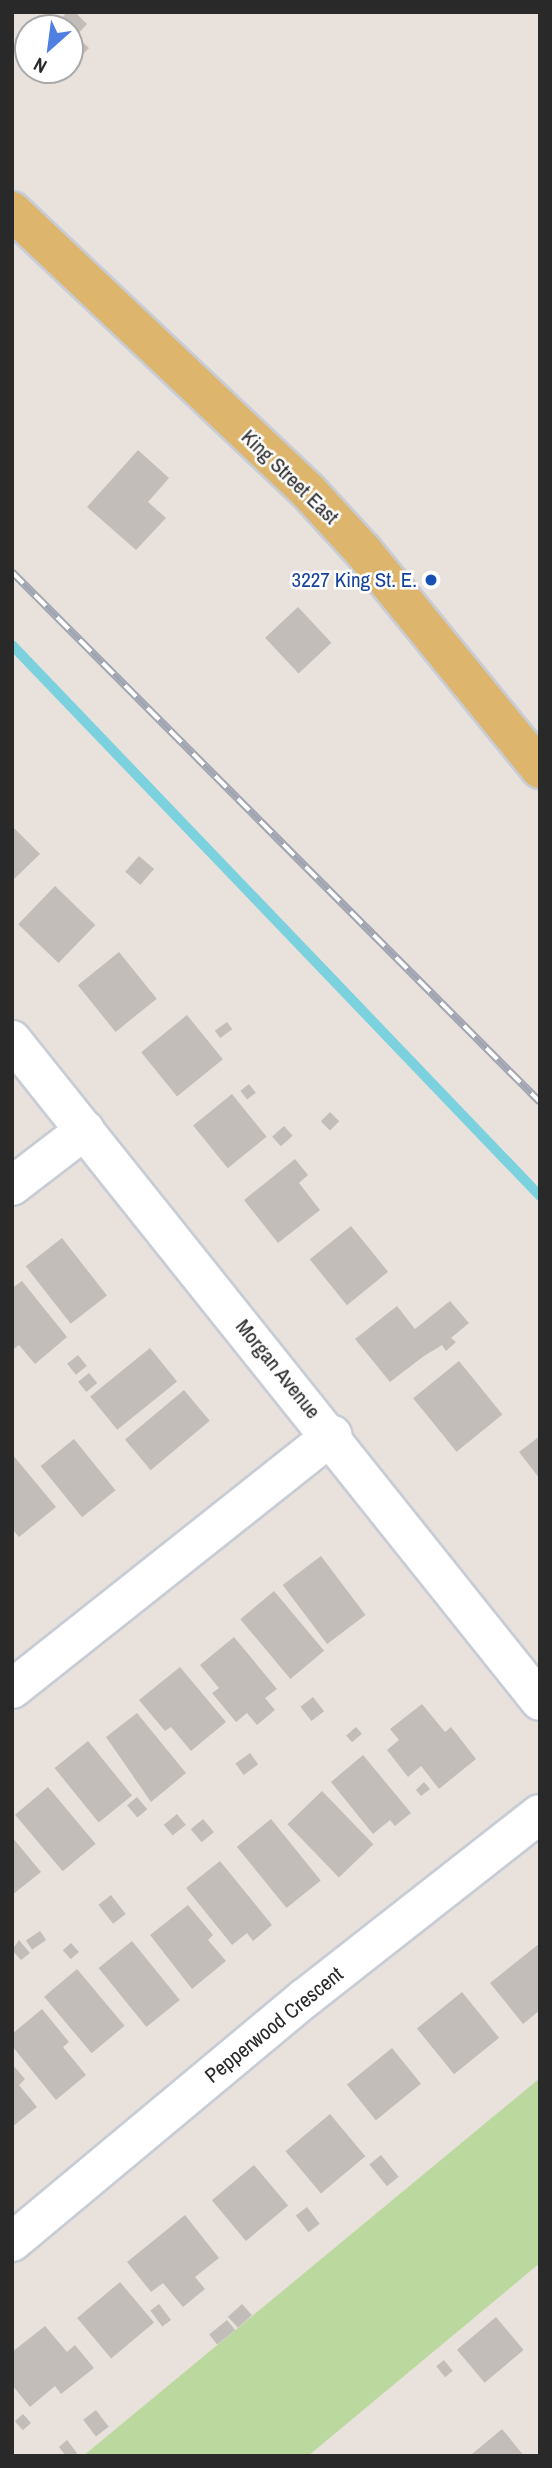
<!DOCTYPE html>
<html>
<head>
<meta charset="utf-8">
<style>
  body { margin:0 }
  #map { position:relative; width:552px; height:2468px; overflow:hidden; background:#e9e2dc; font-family:"Archivo Narrow",sans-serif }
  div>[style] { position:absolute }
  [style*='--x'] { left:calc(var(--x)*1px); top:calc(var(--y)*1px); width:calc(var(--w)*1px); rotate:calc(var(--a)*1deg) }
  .green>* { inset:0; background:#bbd99f }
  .stream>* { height:10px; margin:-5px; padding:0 5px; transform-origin:5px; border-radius:5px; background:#7cd1df }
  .building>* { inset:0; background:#c2bdb8; transform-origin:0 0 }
  .roads { filter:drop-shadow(2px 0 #c8ccd5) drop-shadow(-2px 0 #c8ccd5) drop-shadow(0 2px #c8ccd5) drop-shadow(0 -2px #c8ccd5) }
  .minor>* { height:38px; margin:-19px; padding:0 19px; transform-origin:19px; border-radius:19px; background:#fff }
  .major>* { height:38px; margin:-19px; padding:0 19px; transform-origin:19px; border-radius:19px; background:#deb56c }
  .rail>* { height:8px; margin-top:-4px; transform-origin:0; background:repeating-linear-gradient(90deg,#fff 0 16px,#a0a5b1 0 32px); box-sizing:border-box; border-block:2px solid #a0a5b1 }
  .dots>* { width:19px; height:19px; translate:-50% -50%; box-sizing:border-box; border:4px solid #fff; border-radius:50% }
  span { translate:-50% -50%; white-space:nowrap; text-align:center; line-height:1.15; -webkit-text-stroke:5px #fff; paint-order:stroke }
  .street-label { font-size:21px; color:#292929 }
  .transit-label { font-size:21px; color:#164399 }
  .right { translate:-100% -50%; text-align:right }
  .frame { position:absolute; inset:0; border:14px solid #292929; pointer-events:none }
  .north { position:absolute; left:14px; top:14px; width:70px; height:70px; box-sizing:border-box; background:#fff; border:2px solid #a9a9a9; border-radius:50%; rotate:208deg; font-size:19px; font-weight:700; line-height:28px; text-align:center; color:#292929 }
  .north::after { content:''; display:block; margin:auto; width:24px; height:32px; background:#507fe2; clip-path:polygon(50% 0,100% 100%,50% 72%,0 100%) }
</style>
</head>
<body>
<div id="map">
  <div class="green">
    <i style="clip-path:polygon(540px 2078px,540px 2263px,308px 2456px,83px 2456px)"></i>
  </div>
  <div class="stream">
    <i style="--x:12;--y:645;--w:763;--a:46.22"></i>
  </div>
  <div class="building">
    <i style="clip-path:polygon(67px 12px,75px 12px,87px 24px,76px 36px,89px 48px,70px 68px,70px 28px,53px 28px)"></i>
    <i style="clip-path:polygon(39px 70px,68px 70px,55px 84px)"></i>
    <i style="clip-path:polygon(138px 450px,169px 478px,148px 502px,166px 518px,136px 550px,87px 507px)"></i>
    <i style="left:298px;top:607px;width:49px;height:45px;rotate:47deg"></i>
    <i style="clip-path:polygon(12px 826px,40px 854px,12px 881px)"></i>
    <i style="left:139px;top:856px;width:20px;height:21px;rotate:41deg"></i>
    <i style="left:55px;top:886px;width:56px;height:53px;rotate:44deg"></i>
    <i style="left:119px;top:952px;width:60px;height:53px;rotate:51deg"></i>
    <i style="left:187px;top:1015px;width:57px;height:59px;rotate:51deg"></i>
    <i style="left:227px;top:1022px;width:9px;height:15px;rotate:54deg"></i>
    <i style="left:249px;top:1084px;width:11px;height:11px;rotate:52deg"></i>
    <i style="left:232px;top:1094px;width:55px;height:50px;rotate:51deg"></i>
    <i style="left:330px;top:1112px;width:13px;height:13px;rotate:45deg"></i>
    <i style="left:284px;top:1126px;width:13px;height:16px;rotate:48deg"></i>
    <i style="clip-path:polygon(295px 1159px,308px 1175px,299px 1183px,320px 1210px,278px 1243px,244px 1200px)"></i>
    <i style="left:351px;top:1226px;width:59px;height:53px;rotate:51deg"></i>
    <i style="left:62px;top:1238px;width:73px;height:46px;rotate:52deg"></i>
    <i style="clip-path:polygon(22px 1281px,67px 1337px,35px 1364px,19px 1345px,12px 1350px,12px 1288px)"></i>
    <i style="clip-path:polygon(450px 1301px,469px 1323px,451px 1338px,456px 1342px,446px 1351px,442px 1345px,424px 1356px,390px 1382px,355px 1339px,397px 1306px,415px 1329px)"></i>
    <i style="left:150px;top:1348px;width:43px;height:77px;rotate:51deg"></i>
    <i style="left:78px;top:1355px;width:14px;height:14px;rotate:51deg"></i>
    <i style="left:459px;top:1361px;width:69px;height:59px;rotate:51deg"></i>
    <i style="left:89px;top:1373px;width:13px;height:14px;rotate:51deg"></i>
    <i style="left:184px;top:1390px;width:40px;height:77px;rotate:50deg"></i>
    <i style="clip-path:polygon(540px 1436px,540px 1479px,519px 1452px)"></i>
    <i style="left:74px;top:1439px;width:66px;height:43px;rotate:51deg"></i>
    <i style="clip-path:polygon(12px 1454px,56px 1507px,19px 1537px,12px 1529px)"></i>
    <i style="left:321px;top:1556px;width:74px;height:48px;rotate:53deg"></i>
    <i style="left:274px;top:1591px;width:78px;height:44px;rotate:50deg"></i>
    <i style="clip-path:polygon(234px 1637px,277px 1689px,265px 1698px,275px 1710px,257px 1725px,247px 1713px,236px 1722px,212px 1693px,219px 1688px,200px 1665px)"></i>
    <i style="clip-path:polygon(180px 1667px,226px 1722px,191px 1751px,171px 1727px,165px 1731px,139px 1700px)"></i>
    <i style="left:313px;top:1697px;width:18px;height:16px;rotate:52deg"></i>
    <i style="clip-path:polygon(422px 1704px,445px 1732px,451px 1727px,476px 1759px,439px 1789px,421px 1766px,408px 1777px,387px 1750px,399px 1740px,390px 1729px)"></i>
    <i style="clip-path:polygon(137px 1713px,186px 1773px,151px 1802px,106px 1737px)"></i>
    <i style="left:356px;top:1727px;width:9px;height:13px;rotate:49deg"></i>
    <i style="left:88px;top:1741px;width:70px;height:43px;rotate:51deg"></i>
    <i style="left:250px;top:1753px;width:14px;height:18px;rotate:54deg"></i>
    <i style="clip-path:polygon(363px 1755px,411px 1813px,395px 1826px,390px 1820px,373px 1834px,331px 1782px)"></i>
    <i style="clip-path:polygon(424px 1782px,430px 1789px,421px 1796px,416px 1790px)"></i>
    <i style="left:48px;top:1787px;width:74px;height:43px;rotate:50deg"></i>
    <i style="left:322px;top:1791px;width:74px;height:48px;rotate:46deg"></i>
    <i style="left:137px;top:1797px;width:16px;height:13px;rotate:50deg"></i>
    <i style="left:177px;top:1814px;width:14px;height:17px;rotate:51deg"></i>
    <i style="left:203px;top:1819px;width:17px;height:16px;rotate:50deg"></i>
    <i style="left:271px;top:1819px;width:79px;height:44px;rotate:51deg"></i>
    <i style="clip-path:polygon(12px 1837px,41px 1872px,12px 1895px)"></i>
    <i style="clip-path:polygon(220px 1861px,272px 1925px,253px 1941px,247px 1933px,232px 1945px,186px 1888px)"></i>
    <i style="left:111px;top:1895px;width:24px;height:16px;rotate:52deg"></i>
    <i style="clip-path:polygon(188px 1905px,213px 1935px,208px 1940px,226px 1961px,192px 1989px,150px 1935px)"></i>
    <i style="left:40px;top:1931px;width:11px;height:17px;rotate:56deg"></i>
    <i style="clip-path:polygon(19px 1940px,30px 1953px,21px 1960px,12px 1950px)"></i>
    <i style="left:132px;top:1941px;width:76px;height:43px;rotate:51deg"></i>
    <i style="left:71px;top:1943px;width:12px;height:11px;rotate:48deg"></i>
    <i style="clip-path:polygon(540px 1943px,540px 2010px,523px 2024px,490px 1983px)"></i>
    <i style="left:77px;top:1969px;width:74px;height:43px;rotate:50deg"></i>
    <i style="left:462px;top:1992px;width:59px;height:58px;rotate:51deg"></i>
    <i style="clip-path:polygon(42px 2009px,69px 2042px,63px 2047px,86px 2075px,56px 2100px,12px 2046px,12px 2034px)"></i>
    <i style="left:392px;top:2048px;width:46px;height:58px;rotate:51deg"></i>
    <i style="clip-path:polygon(12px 2064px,25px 2079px,19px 2085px,37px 2107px,12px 2127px)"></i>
    <i style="left:330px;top:2114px;width:55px;height:58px;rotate:50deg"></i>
    <i style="left:381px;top:2155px;width:28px;height:15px;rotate:51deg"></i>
    <i style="left:254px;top:2165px;width:53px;height:55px;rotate:50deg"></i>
    <i style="left:307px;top:2207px;width:21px;height:14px;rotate:53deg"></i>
    <i style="clip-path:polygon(185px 2215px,219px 2258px,195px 2277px,205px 2289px,183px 2307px,163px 2283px,151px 2292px,127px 2262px)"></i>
    <i style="left:120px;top:2282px;width:53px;height:56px;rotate:50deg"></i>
    <i style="left:159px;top:2304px;width:20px;height:11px;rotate:53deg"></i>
    <i style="left:242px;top:2304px;width:15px;height:19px;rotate:48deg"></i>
    <i style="left:496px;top:2317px;width:43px;height:51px;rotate:50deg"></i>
    <i style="left:227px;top:2320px;width:13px;height:23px;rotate:51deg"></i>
    <i style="clip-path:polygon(45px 2326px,67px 2352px,75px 2345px,94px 2368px,61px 2394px,55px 2386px,30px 2407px,12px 2385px,12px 2352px)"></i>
    <i style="left:444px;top:2360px;width:14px;height:10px;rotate:51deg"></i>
    <i style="left:96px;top:2410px;width:21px;height:16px;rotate:53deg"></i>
    <i style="left:23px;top:2414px;width:12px;height:11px;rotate:48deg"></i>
    <i style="clip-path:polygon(502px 2429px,524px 2456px,474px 2456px,472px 2454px)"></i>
    <i style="clip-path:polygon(67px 2440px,77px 2453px,74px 2456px,66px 2456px,59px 2447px)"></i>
  </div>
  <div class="roads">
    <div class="minor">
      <i style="--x:12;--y:1040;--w:846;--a:51.38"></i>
      <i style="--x:12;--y:1186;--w:92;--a:-37.5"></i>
      <i style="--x:12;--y:1689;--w:409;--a:-38.4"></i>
      <i style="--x:12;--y:2242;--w:381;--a:-39.8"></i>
      <i style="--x:305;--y:1998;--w:298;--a:-38.1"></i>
    </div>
    <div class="major">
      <i style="--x:12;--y:211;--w:407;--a:43.4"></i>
      <i style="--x:308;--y:491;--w:81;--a:47.5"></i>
      <i style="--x:363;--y:551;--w:281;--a:50.9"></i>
    </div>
  </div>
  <div class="rail">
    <i style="--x:12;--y:572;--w:748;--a:45.11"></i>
  </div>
  <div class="dots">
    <i style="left:431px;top:580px;background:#1a4fb4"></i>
  </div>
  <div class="street-label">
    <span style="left:290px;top:477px;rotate:44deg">King Street East</span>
    <span style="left:278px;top:1369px;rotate:51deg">Morgan Avenue</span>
    <span style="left:274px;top:2025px;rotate:-39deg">Pepperwood Crescent</span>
  </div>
  <div class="transit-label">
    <span class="right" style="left:417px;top:580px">3227 King St. E.</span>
  </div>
  <div class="frame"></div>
  <div class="north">N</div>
</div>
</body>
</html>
